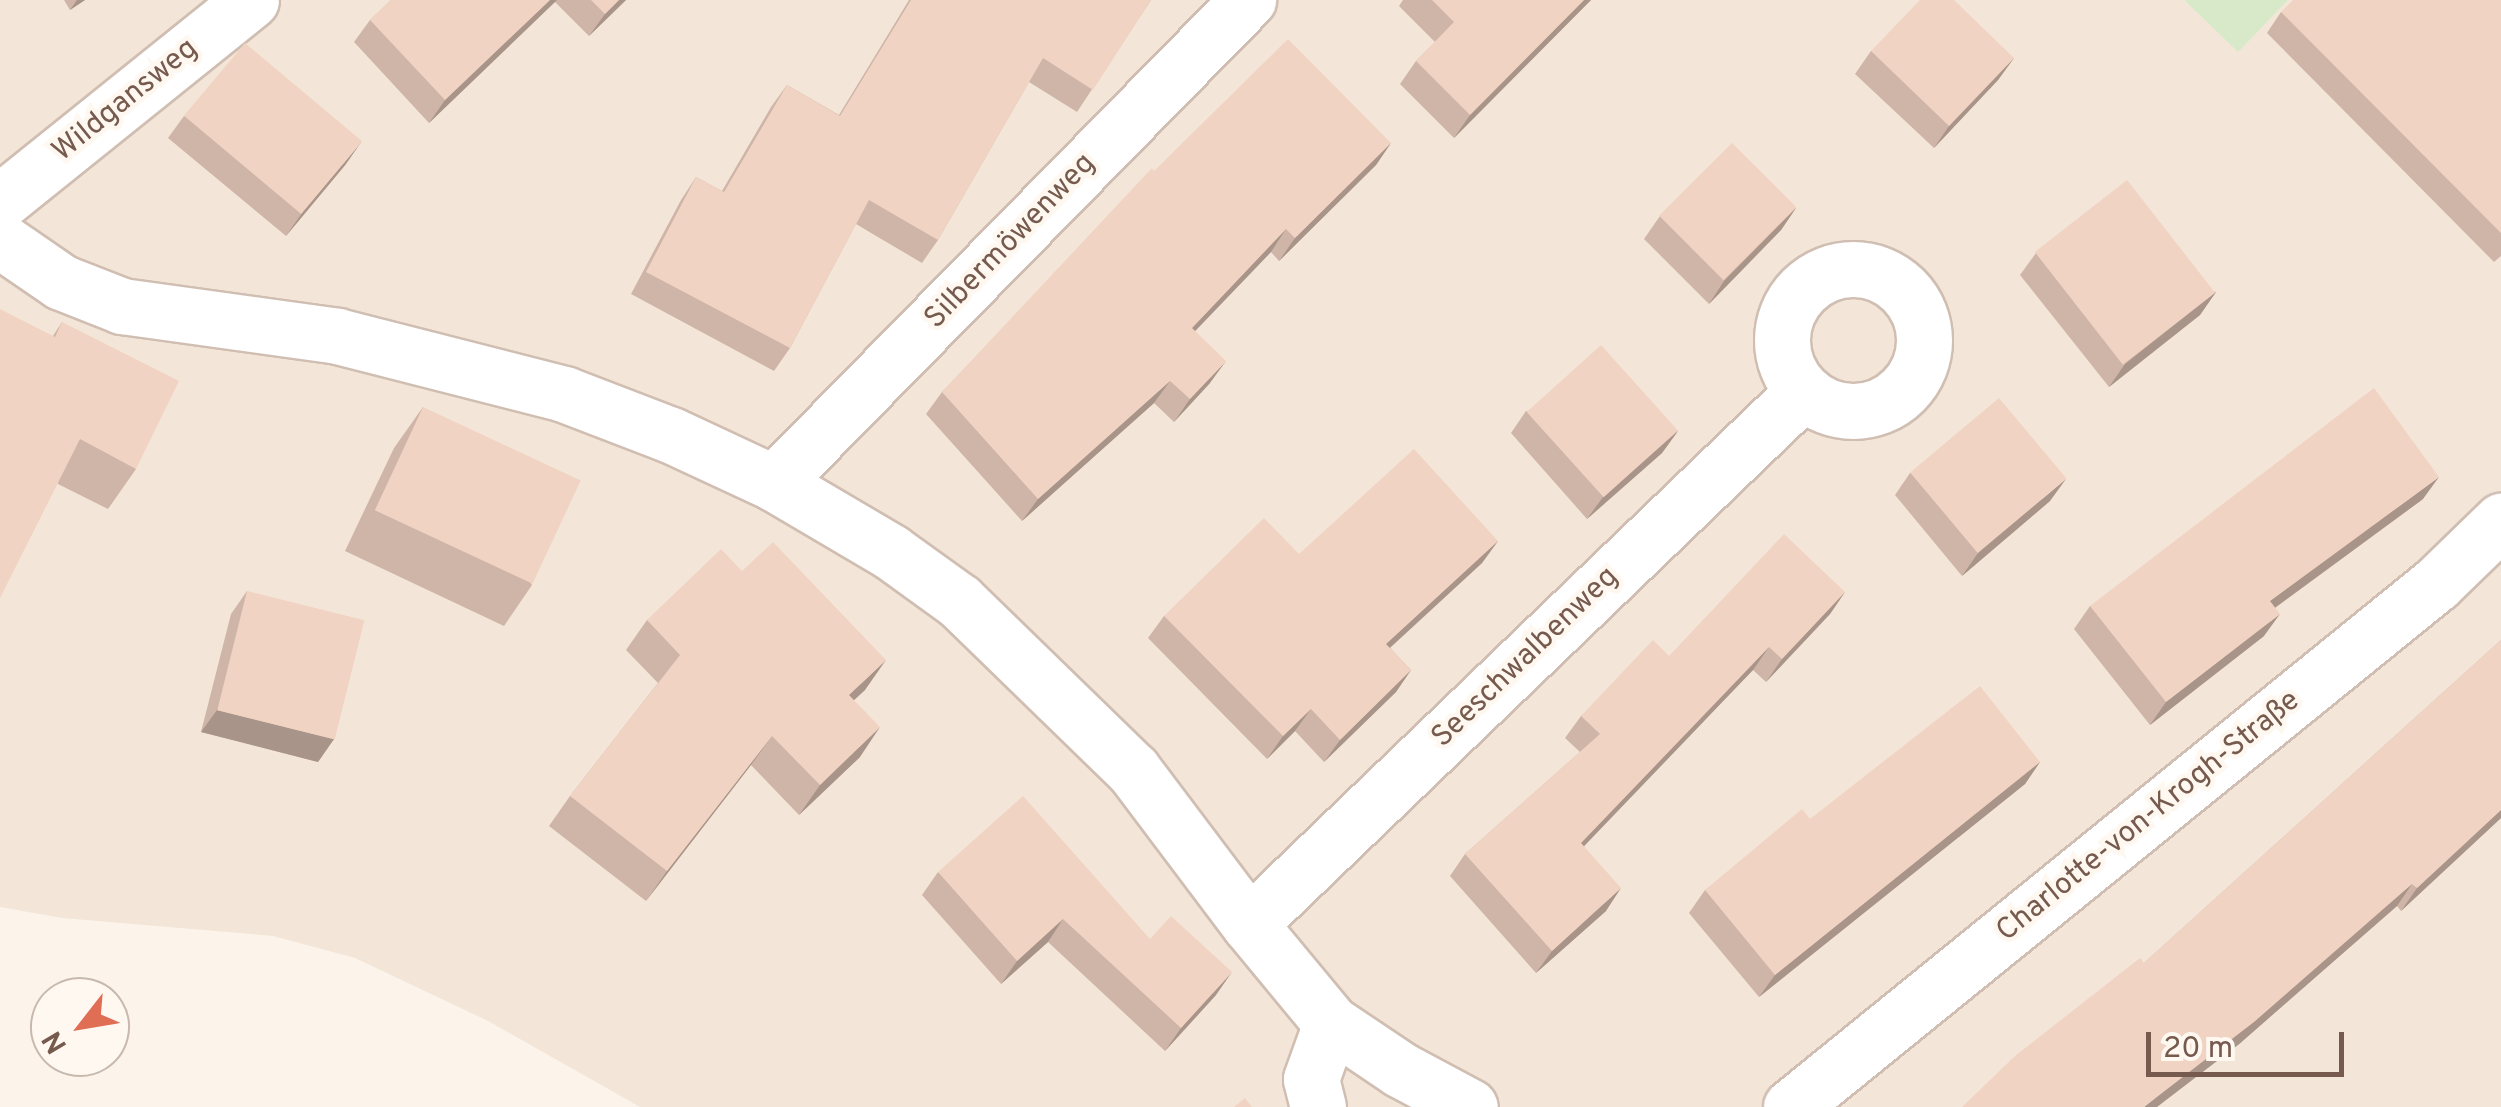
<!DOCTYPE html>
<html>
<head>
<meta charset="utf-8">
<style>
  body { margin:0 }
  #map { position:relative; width:2501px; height:1107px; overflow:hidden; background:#fcf4ea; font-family:Overpass,sans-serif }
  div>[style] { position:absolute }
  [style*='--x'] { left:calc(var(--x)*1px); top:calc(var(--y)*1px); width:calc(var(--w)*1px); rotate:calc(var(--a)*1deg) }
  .residential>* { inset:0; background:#f3e6d8 }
  .green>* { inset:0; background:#d7e9c8 }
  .roads { filter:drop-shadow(2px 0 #d0beb2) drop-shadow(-2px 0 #d0beb2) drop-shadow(0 2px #d0beb2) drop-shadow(0 -2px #d0beb2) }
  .street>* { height:55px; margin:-27.5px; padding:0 27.5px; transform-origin:27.5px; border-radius:27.5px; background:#fff }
  .street>.ring { margin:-27.5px; padding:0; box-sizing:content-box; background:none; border:55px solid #fff; border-radius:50% }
  .wall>* { inset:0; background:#ceb5a7 }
  .shaded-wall>* { inset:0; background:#a89488 }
  .building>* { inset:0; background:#f0d3c2; transform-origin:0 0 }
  span { translate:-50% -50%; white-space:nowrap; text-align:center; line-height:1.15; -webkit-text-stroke:9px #fef8f0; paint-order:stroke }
  .street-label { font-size:30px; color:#765a4e }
  .north { position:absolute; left:30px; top:977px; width:100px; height:100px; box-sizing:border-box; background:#fef8f0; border:2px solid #c8b9af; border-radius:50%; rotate:239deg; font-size:28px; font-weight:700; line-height:40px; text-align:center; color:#765a4e }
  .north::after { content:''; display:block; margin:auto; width:35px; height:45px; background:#df6e55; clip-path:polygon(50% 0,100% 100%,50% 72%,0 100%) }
  .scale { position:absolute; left:2146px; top:1032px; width:198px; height:45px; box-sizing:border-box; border:5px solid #765a4e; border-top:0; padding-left:12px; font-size:30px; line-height:35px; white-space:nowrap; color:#765a4e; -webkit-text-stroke:8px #fef8f0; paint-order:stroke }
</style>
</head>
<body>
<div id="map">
  <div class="residential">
    <i style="clip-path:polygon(0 0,2184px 0,2238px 51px,2288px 0,2501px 0,2501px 1107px,640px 1107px,488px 1021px,355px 958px,273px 936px,62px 918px,0 907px)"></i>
  </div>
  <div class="green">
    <i style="clip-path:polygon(2184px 0,2288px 0,2238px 52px)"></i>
  </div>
  <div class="roads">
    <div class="street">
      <i style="--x:0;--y:202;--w:322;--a:-38.8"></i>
      <i style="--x:0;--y:240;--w:74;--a:34.5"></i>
      <i style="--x:61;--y:282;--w:66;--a:21.5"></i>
      <i style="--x:122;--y:306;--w:217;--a:7.9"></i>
      <i style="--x:337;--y:336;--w:234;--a:14.3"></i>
      <i style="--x:564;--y:394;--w:115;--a:21"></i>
      <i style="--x:671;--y:435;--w:114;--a:25"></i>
      <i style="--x:774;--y:483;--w:136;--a:30.5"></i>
      <i style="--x:891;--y:552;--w:84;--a:35.8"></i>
      <i style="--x:959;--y:601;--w:243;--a:44.2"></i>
      <i style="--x:1133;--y:770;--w:193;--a:53"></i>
      <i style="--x:1249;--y:924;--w:129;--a:50.4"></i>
      <i style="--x:1331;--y:1023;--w:84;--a:33.9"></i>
      <i style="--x:1401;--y:1070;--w:78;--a:28.2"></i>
      <i class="ring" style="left:1782px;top:269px;width:87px;height:87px"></i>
      <i style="--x:774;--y:483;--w:677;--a:-45.54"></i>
      <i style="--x:1249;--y:924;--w:768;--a:-43.84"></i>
      <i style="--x:1318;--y:1107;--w:29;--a:-104"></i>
      <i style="--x:1311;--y:1079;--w:59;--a:-70.3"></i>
      <i style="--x:1791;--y:1107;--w:830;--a:-39.04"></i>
      <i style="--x:2436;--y:584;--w:91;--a:-44.1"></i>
    </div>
  </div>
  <div class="wall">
    <i style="clip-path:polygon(64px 0,85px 0,70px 10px)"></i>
    <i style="clip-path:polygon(391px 0,626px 0,589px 36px,555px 2px,429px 123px,354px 42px,370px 20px)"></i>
    <i style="clip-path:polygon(909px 0,1151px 0,1077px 112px,1029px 82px,938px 240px,922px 263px,856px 224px,790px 348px,774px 371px,631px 294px,681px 200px,696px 177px,722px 191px,771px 107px,787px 85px,839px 115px)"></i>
    <i style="clip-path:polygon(1403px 0,1591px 0,1454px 138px,1400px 84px,1416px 61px,1435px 42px,1399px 6px)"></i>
    <i style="clip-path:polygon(2501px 0,2501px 256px,2494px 262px,2267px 33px,2281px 12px)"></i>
    <i style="clip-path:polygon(1871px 51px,2014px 58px,1998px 80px,1934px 148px,1855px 74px)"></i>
    <i style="clip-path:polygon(184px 116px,346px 164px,286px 236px,168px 138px)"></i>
    <i style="clip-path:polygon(1391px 143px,1376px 165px,1279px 261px,1271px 252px,1195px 331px,1210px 383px,1174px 422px,1154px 403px,1022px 521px,926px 414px,942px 392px,1154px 171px)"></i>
    <i style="clip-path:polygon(1796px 208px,1781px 230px,1709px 304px,1644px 239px,1660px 216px)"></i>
    <i style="clip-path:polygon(2036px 253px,2216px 292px,2200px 315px,2109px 387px,2020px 275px)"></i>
    <i style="clip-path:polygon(62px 322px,136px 469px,108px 509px,58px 484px,53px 336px)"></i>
    <i style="clip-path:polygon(423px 407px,532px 585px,504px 626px,345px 551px,394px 448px)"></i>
    <i style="clip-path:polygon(1526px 411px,1678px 431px,1662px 453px,1587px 519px,1511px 433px)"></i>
    <i style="clip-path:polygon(1910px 473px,2050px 501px,1962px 576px,1895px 495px)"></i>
    <i style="clip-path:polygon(2423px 499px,2275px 608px,2264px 636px,2150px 725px,2074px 629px,2090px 606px)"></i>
    <i style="clip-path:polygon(1498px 541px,1482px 563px,1390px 648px,1411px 670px,1396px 692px,1324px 762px,1295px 731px,1267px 759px,1148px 638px,1164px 616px,1299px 554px)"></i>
    <i style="clip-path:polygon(742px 571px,865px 690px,854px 700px,860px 757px,799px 815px,751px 765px,646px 901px,549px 826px,570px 796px,658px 683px,626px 650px,647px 620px)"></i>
    <i style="clip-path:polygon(247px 591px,334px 739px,318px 762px,201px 732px,231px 614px)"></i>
    <i style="clip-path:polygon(1845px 592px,1830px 614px,1766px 682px,1753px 670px,1584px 846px,1606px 911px,1536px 973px,1450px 876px,1465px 854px,1580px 752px,1565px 738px,1581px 716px,1669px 656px)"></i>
    <i style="clip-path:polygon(2501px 640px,2501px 818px,2401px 911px,2397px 906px,2238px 1045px,2144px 963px)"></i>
    <i style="clip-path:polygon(2040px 762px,2025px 784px,1759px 997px,1689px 913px,1705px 890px,1810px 819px)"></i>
    <i style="clip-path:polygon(938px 872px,1150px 939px,1216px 995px,1165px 1051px,1048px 942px,1001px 984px,922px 895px)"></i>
  </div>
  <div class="shaded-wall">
    <i style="clip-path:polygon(77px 0,85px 0,70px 10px)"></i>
    <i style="clip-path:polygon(550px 0,557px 0,429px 123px,445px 100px)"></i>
    <i style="clip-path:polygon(619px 0,626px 0,589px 36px,605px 14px)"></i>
    <i style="clip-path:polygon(1584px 0,1591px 0,1454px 138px,1470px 115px)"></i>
    <i style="clip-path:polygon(2014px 58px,1998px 80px,1934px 148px,1949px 126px)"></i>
    <i style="clip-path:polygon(362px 141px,346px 164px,286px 236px,302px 213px)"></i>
    <i style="clip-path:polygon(1391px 143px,1376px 165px,1279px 261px,1295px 238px)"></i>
    <i style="clip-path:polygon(1796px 208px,1781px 230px,1709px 304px,1724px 281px)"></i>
    <i style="clip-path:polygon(1286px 229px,1271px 252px,1176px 351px,1192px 328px)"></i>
    <i style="clip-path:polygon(2216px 292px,2200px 315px,2109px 387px,2125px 364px)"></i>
    <i style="clip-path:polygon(1226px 361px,1210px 383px,1174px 422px,1190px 399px)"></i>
    <i style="clip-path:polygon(1170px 381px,1154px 403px,1022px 521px,1038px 499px)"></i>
    <i style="clip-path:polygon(1678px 431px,1662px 453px,1587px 519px,1603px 497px)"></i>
    <i style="clip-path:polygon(2439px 477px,2423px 499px,2254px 623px,2270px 601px)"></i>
    <i style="clip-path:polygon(2066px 479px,2050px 501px,1962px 576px,1978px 553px)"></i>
    <i style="clip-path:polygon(1498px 541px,1482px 563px,1370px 666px,1386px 644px)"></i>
    <i style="clip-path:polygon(1845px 592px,1830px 614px,1766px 682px,1782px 659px)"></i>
    <i style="clip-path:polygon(2280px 614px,2264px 636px,2150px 725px,2166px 702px)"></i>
    <i style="clip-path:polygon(1769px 647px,1753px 670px,1565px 866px,1581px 843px)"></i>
    <i style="clip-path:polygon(886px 660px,865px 690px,828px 724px,849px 695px)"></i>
    <i style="clip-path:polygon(1411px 670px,1396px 692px,1324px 762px,1340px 740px)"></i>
    <i style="clip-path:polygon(1311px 709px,1295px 731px,1267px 759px,1283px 736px)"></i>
    <i style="clip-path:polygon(217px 710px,334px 739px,318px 762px,201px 732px)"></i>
    <i style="clip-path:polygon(880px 727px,860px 757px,799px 815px,820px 785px)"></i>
    <i style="clip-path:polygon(772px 736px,751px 765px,646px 901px,667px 871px)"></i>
    <i style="clip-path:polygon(2040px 762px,2025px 784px,1759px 997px,1775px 975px)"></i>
    <i style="clip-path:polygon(2501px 810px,2501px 818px,2401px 911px,2417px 888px)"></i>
    <i style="clip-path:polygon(2412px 884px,2397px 906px,2238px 1045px,2157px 1107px,2144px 1107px)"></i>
    <i style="clip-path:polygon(1621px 888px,1606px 911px,1536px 973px,1552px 951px)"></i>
    <i style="clip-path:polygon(1063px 919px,1048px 942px,1001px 984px,1017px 961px)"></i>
    <i style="clip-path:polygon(1232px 972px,1216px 995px,1165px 1051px,1181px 1028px)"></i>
  </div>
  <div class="building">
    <i style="clip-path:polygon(391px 0,550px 0,445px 100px,370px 20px)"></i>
    <i style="clip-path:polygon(591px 0,619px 0,605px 14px)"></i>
    <i style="clip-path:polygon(911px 0,1151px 0,1093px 90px,1043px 58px,938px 240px,869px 200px,790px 348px,646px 272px,696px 177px,724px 192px,787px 85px,840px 116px)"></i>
    <i style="clip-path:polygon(1432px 0,1584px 0,1470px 115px,1416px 61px,1454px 22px)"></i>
    <i style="clip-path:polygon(1920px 0,1954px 0,2014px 58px,1949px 126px,1871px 51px)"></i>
    <i style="clip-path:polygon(2293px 0,2501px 0,2501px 233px,2281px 12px)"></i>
    <i style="clip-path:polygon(1288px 39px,1391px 143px,1295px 238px,1286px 229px,1192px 328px,1226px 361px,1190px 399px,1170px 381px,1038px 499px,942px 392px,1152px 168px,1154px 171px)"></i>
    <i style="left:245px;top:43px;width:153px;height:95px;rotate:40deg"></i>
    <i style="left:1732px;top:143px;width:91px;height:103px;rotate:45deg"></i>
    <i style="left:2127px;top:180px;width:143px;height:117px;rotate:52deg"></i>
    <i style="clip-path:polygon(0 309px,55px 337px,62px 322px,179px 381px,136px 469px,80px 439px,0 598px)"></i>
    <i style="left:1601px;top:345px;width:115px;height:100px;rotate:48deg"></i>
    <i style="clip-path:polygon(2374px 388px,2439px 477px,2270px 601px,2280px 614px,2166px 702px,2090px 606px)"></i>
    <i style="left:1999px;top:398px;width:105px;height:116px;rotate:50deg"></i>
    <i style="left:423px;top:407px;width:174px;height:114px;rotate:25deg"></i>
    <i style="clip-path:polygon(1414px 449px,1498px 541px,1386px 644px,1411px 670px,1340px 740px,1311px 709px,1283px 736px,1164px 616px,1264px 518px,1299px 554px)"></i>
    <i style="clip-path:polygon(1784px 534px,1845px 592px,1782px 659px,1769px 647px,1581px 843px,1621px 888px,1552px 951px,1465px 854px,1600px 734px,1581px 716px,1653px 640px,1669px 656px)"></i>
    <i style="clip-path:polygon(773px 542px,886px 660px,849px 695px,880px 727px,820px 785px,772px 736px,667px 871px,570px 796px,680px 655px,647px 620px,721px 549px,742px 571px)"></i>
    <i style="left:247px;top:591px;width:121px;height:123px;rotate:14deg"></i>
    <i style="clip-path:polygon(2501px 640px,2501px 810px,2417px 888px,2412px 884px,2254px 1022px,2144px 1107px,1962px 1107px,2015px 1056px,2140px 958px,2144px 963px)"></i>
    <i style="clip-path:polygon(1980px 686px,2040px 762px,1775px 975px,1705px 890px,1802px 809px,1810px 819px)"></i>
    <i style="clip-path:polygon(1023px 796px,1150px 939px,1171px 916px,1232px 972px,1181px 1028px,1063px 919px,1017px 961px,938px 872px)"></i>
    <i style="clip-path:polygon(1245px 1098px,1252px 1107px,1234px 1107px)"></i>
  </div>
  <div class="street-label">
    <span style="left:126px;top:101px;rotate:-39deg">Wildgansweg</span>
    <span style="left:1011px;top:242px;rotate:-46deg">Silbermöwenweg</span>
    <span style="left:1526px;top:658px;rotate:-44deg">Seeschwalbenweg</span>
    <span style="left:2149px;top:817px;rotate:-39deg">Charlotte-von-Krogh-Straße</span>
  </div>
  <div class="north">N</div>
  <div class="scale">20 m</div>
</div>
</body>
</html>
